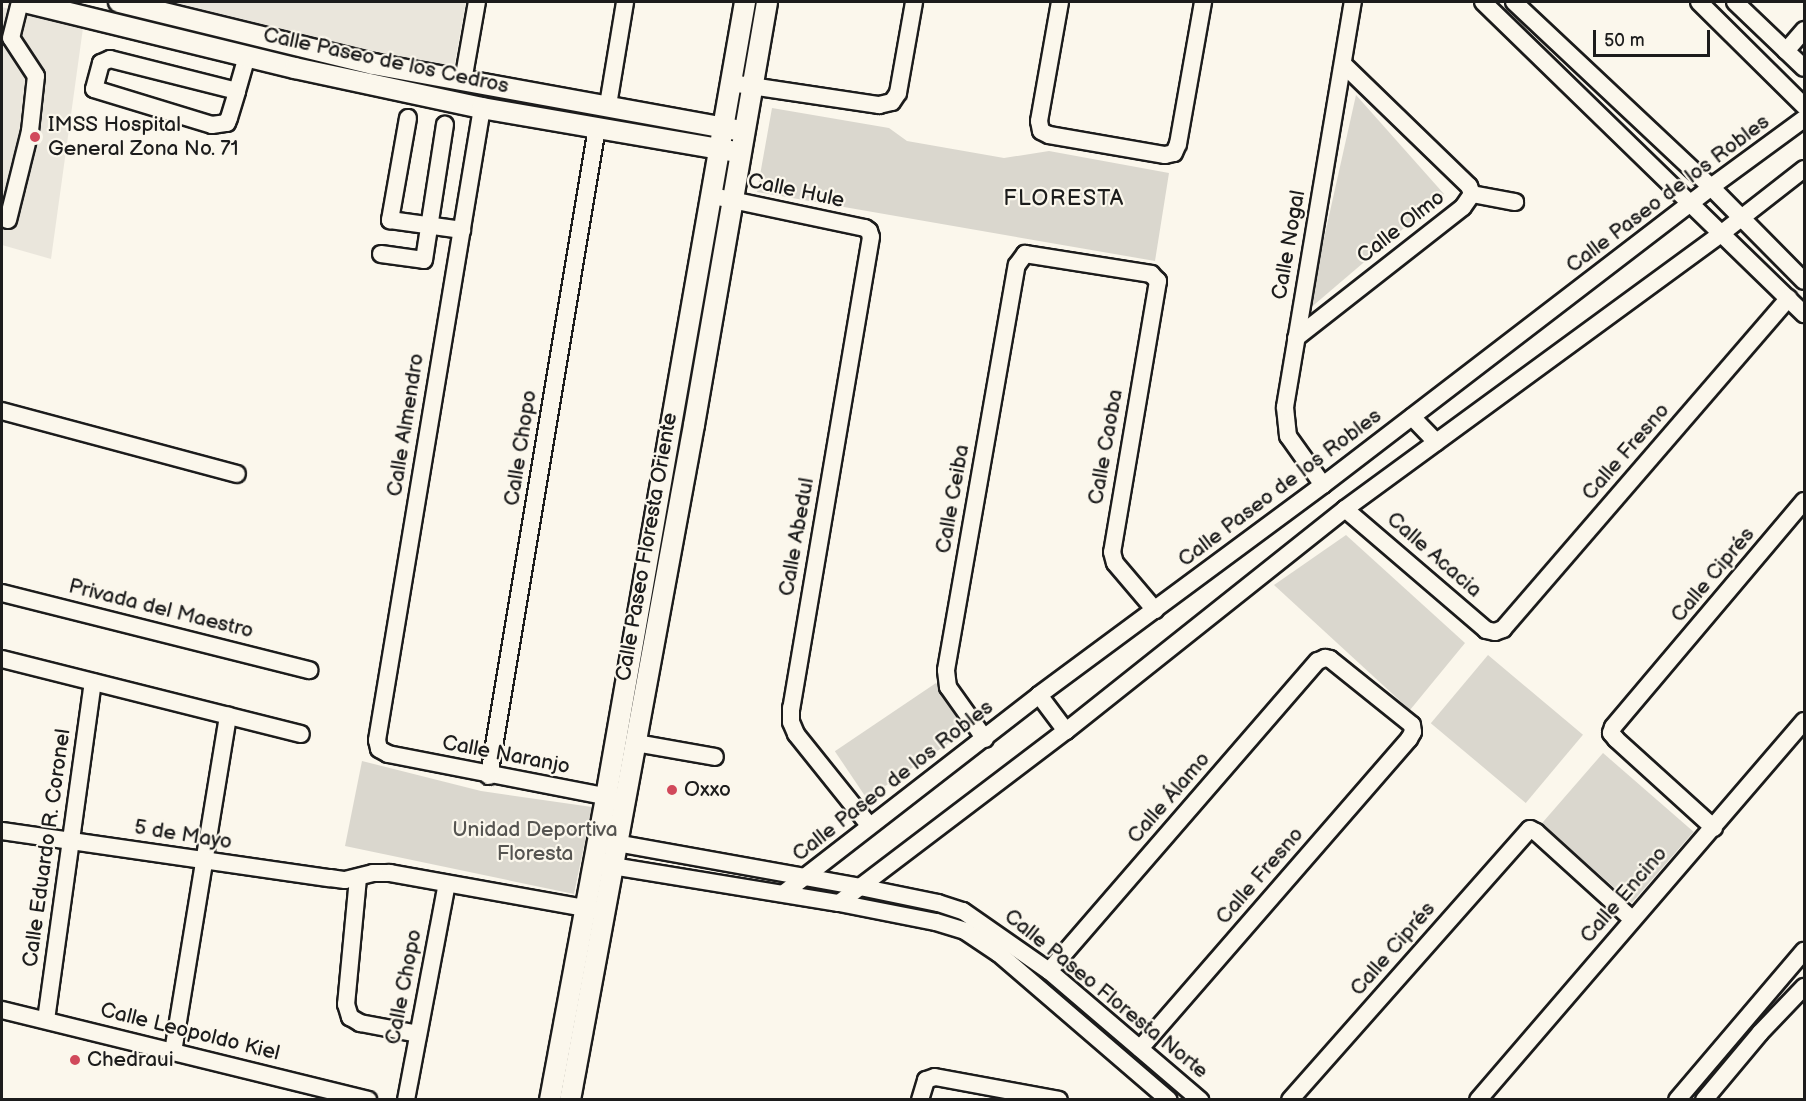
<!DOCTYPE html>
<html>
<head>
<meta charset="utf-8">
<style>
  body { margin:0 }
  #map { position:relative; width:1806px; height:1101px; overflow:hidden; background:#fbf7ec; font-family:"Balsamiq Sans",sans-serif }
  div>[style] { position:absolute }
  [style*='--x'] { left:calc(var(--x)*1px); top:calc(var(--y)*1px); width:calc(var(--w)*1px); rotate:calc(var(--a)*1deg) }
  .built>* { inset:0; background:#eae6dc }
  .green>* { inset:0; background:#dad7ce; transform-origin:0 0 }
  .roads { filter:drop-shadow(2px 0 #1c1c1c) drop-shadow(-2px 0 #1c1c1c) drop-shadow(0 2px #1c1c1c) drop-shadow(0 -2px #1c1c1c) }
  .minor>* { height:16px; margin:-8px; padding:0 8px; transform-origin:8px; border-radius:8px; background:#fbf7ec }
  .major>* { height:20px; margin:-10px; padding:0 10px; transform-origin:10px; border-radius:10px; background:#fbf7ec }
  .dots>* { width:16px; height:16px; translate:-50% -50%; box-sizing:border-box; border:3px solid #fbf7ec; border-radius:50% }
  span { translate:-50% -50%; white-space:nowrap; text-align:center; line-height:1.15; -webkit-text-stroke:4.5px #fbf7ec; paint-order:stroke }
  .street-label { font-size:21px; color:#1c1c1c }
  .poi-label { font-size:21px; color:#1c1c1c }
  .left { translate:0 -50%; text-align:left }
  .park-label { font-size:21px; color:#555451 }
  .neighbourhood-label { font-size:22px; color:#1c1c1c; letter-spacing:1.5px }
  .frame { position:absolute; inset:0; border:3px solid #1c1c1c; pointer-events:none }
  .scale { position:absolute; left:1593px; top:30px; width:117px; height:27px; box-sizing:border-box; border:3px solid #1c1c1c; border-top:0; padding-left:8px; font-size:18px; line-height:21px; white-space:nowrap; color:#1c1c1c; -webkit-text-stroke:4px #fbf7ec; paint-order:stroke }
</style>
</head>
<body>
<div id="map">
  <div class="built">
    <i style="clip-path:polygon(157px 2px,466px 2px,453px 73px)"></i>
    <i style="clip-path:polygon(2px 7px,83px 28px,51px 259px,2px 245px)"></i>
  </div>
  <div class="green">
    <i style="clip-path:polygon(1356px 95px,1444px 194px,1308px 310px)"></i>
    <i style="clip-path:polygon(772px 108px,889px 128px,907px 141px,1004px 158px,1049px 151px,1169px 173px,1155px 261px,757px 192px)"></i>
    <i style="clip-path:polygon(1346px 535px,1465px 643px,1410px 710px,1274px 585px)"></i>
    <i style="left:1488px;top:655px;width:124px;height:89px;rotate:40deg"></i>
    <i style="left:936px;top:683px;width:57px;height:122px;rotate:56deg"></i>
    <i style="left:1603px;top:753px;width:120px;height:94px;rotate:41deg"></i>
    <i style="clip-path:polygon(362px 761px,481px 791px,592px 807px,574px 894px,345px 846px)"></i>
  </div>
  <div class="roads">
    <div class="minor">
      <i style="--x:1060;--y:2;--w:121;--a:100"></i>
      <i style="--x:1039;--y:121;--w:10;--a:79"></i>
      <i style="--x:1041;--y:131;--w:9;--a:27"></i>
      <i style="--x:1049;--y:135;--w:118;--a:9.8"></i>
      <i style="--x:1165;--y:155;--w:9;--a:-13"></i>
      <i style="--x:1174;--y:153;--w:10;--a:-66"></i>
      <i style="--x:1178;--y:144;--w:144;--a:-80"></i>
      <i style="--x:1483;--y:2;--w:448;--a:44.2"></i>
      <i style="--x:1514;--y:2;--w:270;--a:43.2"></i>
      <i style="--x:1711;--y:187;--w:132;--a:45.3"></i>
      <i style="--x:1699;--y:2;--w:148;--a:44.7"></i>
      <i style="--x:1735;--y:2;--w:95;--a:43.7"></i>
      <i style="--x:1786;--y:51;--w:28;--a:-49"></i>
      <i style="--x:1344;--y:65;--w:174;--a:44.1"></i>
      <i style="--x:1469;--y:186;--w:9;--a:69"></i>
      <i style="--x:463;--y:81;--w:80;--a:-80"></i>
      <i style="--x:731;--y:83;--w:150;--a:8.5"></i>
      <i style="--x:879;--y:105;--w:13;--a:-13"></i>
      <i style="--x:892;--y:102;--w:11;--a:-56"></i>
      <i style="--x:898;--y:93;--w:92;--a:-80"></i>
      <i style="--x:237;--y:91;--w:131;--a:-165.9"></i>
      <i style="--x:110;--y:59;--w:10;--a:156"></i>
      <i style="--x:101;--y:63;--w:27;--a:105"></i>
      <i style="--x:94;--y:89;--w:123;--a:17"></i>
      <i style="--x:212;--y:125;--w:15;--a:-8"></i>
      <i style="--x:227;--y:123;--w:5;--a:-68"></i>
      <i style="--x:229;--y:118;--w:28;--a:-73"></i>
      <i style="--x:237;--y:91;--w:35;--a:-74"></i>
      <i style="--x:608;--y:105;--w:104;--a:-80.6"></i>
      <i style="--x:482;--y:108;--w:641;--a:99.43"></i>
      <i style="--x:377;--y:740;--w:9;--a:77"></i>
      <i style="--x:379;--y:749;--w:10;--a:29"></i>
      <i style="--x:388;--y:754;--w:235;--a:11"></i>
      <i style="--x:408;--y:118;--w:104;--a:100"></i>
      <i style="--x:390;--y:220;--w:73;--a:7.9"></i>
      <i style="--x:1472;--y:194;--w:44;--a:10.5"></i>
      <i style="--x:713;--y:196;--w:155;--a:11.9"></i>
      <i style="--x:865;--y:228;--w:5;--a:37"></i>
      <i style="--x:869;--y:231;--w:6;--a:72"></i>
      <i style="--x:871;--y:237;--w:478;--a:99.6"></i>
      <i style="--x:791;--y:708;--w:14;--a:90"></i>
      <i style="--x:791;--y:722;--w:13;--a:67"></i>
      <i style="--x:796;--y:734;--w:117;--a:51.3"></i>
      <i style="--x:8;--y:220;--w:92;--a:-76.1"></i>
      <i style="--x:30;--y:131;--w:55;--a:-83.8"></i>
      <i style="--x:36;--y:76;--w:45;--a:-123.3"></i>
      <i style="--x:11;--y:38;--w:37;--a:-76"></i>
      <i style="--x:381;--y:254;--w:43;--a:7.9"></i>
      <i style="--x:424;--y:260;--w:137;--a:-81.2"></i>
      <i style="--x:1296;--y:338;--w:212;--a:-38.1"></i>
      <i style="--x:1463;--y:207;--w:16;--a:-55"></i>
      <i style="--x:2;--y:411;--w:243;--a:15"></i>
      <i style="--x:1412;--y:417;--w:35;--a:46"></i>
      <i style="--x:1323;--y:485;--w:60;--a:-125.5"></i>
      <i style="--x:1288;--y:436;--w:29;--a:-96"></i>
      <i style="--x:1285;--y:407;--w:411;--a:-80.5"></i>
      <i style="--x:1345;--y:509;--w:186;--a:40.6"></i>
      <i style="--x:1486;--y:630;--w:9;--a:13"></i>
      <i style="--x:1495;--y:632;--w:9;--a:-21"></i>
      <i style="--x:1503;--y:629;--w:437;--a:-49.2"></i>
      <i style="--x:2;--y:593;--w:317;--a:14.1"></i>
      <i style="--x:2;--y:659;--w:308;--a:14.1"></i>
      <i style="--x:1039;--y:695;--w:45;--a:53.1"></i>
      <i style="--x:985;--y:739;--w:64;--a:-125.4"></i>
      <i style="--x:948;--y:687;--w:17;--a:-97"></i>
      <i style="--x:946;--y:670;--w:411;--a:-80.1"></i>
      <i style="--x:1017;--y:265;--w:14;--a:-54"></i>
      <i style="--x:1025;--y:254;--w:128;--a:9"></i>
      <i style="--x:1151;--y:274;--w:10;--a:45"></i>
      <i style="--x:1158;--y:281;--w:275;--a:99.6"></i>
      <i style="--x:1112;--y:552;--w:11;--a:75"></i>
      <i style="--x:1115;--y:563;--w:62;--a:49.6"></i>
      <i style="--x:636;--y:743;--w:80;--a:10"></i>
      <i style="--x:489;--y:776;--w:657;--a:-80.54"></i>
      <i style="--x:1714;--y:828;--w:132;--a:-137.8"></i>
      <i style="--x:1616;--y:739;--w:8;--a:-130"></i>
      <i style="--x:1611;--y:733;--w:6;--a:-72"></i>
      <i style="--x:1613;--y:727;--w:296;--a:-49.8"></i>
      <i style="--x:2;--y:831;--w:331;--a:8.2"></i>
      <i style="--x:330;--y:878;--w:15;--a:8"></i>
      <i style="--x:345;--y:880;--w:29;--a:-14"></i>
      <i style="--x:373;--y:873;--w:17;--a:0"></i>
      <i style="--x:390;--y:873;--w:209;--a:10.2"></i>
      <i style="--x:605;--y:841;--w:259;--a:10.2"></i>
      <i style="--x:860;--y:887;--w:80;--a:11.6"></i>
      <i style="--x:938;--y:903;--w:26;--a:18"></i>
      <i style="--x:963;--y:911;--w:105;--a:34.9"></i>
      <i style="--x:1049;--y:971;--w:199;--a:40.5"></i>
      <i style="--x:600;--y:864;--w:242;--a:9.3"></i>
      <i style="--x:839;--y:903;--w:99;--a:11.1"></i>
      <i style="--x:936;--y:922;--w:30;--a:17"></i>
      <i style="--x:965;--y:931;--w:40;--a:34"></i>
      <i style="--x:998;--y:953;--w:225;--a:40.7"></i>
      <i style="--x:358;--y:878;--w:127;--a:95.4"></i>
      <i style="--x:346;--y:1004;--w:14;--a:73"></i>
      <i style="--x:350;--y:1017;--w:12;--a:31"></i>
      <i style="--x:360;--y:1023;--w:59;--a:10.7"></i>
      <i style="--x:784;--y:893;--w:323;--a:-37.8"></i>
      <i style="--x:1039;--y:695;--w:353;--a:-36.5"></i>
      <i style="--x:1323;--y:485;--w:489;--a:-37.5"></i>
      <i style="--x:1711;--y:187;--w:115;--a:-36.2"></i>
      <i style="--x:839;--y:903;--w:285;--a:-37.2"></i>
      <i style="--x:1066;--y:731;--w:357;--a:-38.5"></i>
      <i style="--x:1345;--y:509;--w:467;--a:-36.2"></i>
      <i style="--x:1722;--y:233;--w:104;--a:-38"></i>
      <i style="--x:1049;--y:971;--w:410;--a:-49.1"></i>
      <i style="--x:1318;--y:661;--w:8;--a:-23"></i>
      <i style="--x:1325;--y:658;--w:5;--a:11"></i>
      <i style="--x:1330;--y:659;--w:105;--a:38.8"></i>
      <i style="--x:1412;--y:725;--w:7;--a:82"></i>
      <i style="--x:1413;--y:732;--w:8;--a:120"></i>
      <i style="--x:1409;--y:739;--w:410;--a:131"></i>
      <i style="--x:2;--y:1010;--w:377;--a:13.8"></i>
      <i style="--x:46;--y:1020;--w:341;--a:-82.1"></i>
      <i style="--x:173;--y:1052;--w:341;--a:-80.7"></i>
      <i style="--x:406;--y:1100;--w:220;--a:-79.3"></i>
      <i style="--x:920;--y:1100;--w:21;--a:-73"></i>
      <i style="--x:926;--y:1080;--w:9;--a:-18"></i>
      <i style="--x:935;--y:1077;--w:126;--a:10.5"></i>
      <i style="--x:1290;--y:1100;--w:362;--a:-48.5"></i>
      <i style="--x:1530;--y:829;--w:7;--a:27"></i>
      <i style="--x:1536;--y:832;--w:130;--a:42.2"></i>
      <i style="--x:1478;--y:1100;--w:500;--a:-49.3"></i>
      <i style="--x:1677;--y:1100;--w:196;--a:-49.6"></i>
      <i style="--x:1704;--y:1100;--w:87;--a:-50.1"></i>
      <i style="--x:1760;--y:1033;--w:64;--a:-46.3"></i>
    </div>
    <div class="major">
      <i style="--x:24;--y:2;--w:279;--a:13.7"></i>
      <i style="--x:295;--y:68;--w:191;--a:12.1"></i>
      <i style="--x:482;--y:108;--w:253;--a:9.8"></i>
      <i style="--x:119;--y:2;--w:261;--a:13.7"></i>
      <i style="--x:373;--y:64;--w:369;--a:10.3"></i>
      <i style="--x:550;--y:1100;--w:308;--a:-79.5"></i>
      <i style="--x:606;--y:797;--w:807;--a:-80.08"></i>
      <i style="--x:570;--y:1100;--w:686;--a:-79.59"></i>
      <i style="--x:694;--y:425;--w:429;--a:-80.2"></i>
    </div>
  </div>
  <div class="dots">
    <i style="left:35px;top:137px;background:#d1495b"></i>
    <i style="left:672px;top:790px;background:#d1495b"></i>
    <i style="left:75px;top:1060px;background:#d1495b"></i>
  </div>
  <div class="street-label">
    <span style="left:386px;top:61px;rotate:12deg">Calle Paseo de los Cedros</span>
    <span style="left:796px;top:191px;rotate:12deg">Calle Hule</span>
    <span style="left:1668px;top:194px;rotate:-37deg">Calle Paseo de los Robles</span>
    <span style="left:1401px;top:227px;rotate:-38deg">Calle Olmo</span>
    <span style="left:1289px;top:245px;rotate:-80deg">Calle Nogal</span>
    <span style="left:406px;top:425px;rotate:-81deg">Calle Almendro</span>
    <span style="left:1106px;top:447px;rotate:-80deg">Calle Caoba</span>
    <span style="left:521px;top:448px;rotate:-81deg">Calle Chopo</span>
    <span style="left:1626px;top:452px;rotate:-49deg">Calle Fresno</span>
    <span style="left:1280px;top:488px;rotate:-37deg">Calle Paseo de los Robles</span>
    <span style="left:953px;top:499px;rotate:-80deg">Calle Ceiba</span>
    <span style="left:797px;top:537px;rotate:-80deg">Calle Abedul</span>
    <span style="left:647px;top:547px;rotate:-80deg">Calle Paseo Floresta Oriente</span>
    <span style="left:1434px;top:555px;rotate:41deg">Calle Acacia</span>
    <span style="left:1713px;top:575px;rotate:-50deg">Calle Ciprés</span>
    <span style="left:161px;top:609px;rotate:14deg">Privada del Maestro</span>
    <span style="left:506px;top:755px;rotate:11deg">Calle Naranjo</span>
    <span style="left:893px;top:781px;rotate:-38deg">Calle Paseo de los Robles</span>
    <span style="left:1169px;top:798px;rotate:-49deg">Calle Álamo</span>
    <span style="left:183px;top:835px;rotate:9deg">5 de Mayo</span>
    <span style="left:47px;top:848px;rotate:-82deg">Calle Eduardo R. Coronel</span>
    <span style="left:1260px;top:876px;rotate:-49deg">Calle Fresno</span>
    <span style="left:1624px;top:895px;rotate:-49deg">Calle Encino</span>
    <span style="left:1393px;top:949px;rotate:-49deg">Calle Ciprés</span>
    <span style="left:404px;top:987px;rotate:-79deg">Calle Chopo</span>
    <span style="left:1106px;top:994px;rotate:39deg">Calle Paseo Floresta Norte</span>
    <span style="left:190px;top:1032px;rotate:14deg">Calle Leopoldo Kiel</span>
  </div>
  <div class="poi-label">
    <span class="left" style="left:48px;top:137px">IMSS Hospital<br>General Zona No. 71</span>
    <span class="left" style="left:684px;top:790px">Oxxo</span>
    <span class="left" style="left:87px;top:1060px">Chedraui</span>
  </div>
  <div class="park-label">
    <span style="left:535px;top:842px">Unidad Deportiva<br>Floresta</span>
  </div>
  <div class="neighbourhood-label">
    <span style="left:1064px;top:199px">FLORESTA</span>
  </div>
  <div class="frame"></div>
  <div class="scale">50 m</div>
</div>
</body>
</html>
